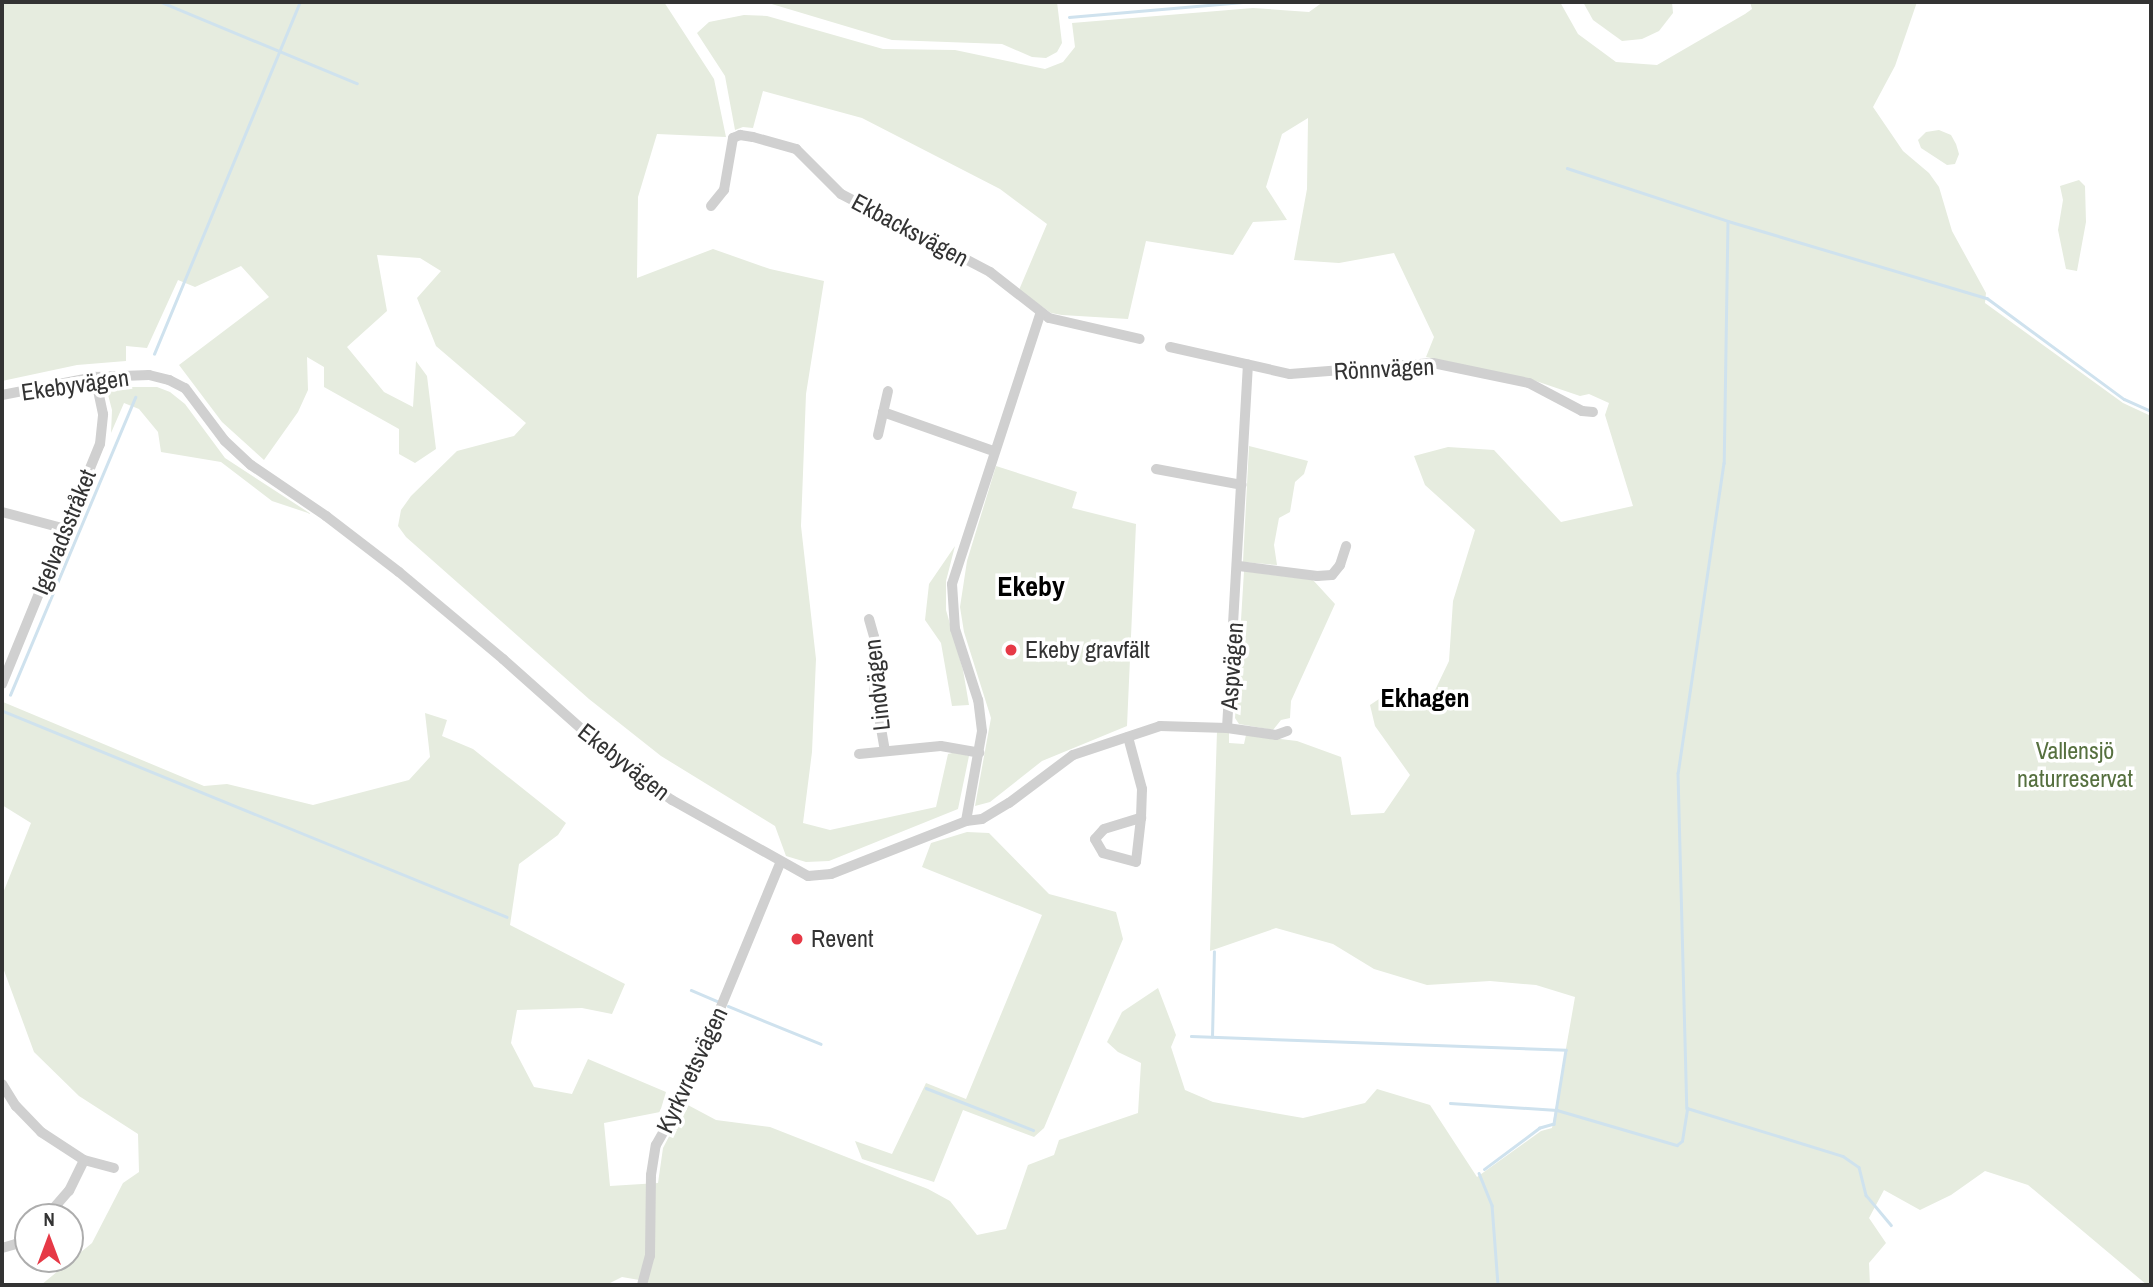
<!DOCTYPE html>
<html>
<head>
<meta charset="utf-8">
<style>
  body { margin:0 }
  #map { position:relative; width:2153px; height:1287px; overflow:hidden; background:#fff; font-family:"Archivo Narrow",sans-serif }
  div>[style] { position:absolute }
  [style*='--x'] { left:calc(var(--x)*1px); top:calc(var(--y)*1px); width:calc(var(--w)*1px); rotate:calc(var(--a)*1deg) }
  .green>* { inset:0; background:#e6ecdf }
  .stream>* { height:2.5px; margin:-1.25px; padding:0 1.25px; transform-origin:1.25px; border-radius:1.25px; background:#cfe2ee }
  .minor>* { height:10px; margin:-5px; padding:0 5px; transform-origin:5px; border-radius:5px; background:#d0d0d0 }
  .dots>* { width:19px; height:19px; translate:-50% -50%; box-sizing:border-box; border:4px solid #fff; border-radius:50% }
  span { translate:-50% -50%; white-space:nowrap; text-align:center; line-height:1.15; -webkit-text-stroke:7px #fff; paint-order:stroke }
  .street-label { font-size:24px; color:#333 }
  .poi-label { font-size:24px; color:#333 }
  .left { translate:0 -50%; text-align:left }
  .park-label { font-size:24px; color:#56703f }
  .neighbourhood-label { font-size:26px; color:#000; font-weight:700 }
  .quarter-label { font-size:28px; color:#000; font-weight:700 }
  .frame { position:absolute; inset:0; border:4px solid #333; pointer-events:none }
  .north { position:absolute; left:14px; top:1203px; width:70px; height:70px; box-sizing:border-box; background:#fff; border:2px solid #adadad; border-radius:50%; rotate:0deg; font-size:19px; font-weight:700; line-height:28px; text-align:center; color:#333 }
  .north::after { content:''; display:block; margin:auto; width:24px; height:32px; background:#e63946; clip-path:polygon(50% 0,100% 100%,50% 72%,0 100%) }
</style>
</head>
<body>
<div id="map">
  <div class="green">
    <i style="clip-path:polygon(2px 2px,664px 2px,714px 79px,726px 137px,657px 134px,638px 197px,637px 278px,713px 249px,770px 269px,824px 281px,806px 394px,801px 526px,816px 659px,812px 752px,803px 823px,830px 830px,936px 807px,948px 754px,956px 752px,969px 756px,958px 809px,829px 861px,806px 862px,786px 856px,775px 826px,661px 756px,589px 699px,406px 537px,398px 526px,401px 510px,411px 496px,457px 451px,514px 436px,526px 423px,436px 346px,417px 298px,441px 271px,420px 258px,377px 255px,387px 311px,347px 347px,384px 392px,413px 407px,416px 361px,427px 376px,436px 449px,415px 463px,399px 454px,399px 429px,324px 387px,324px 367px,307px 357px,308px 390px,298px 412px,264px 460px,222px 422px,179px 365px,269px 297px,241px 266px,195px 287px,178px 280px,147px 348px,126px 346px,126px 361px,77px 365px,2px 381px)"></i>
    <i style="clip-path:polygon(765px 2px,1057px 2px,1062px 43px,1057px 52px,1046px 58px,1032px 57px,1002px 44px,892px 40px)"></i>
    <i style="clip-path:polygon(1323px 2px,1560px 2px,1578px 34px,1616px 62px,1657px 65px,1745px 14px,1752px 9px,1750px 2px,1917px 2px,1895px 66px,1873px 107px,1903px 151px,1929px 173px,1939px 187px,1952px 231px,1986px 293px,1985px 303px,2123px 403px,2151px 416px,2151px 1285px,2147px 1285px,2028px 1185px,1985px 1171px,1951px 1195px,1920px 1210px,1884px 1190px,1869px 1218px,1886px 1243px,1869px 1263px,1870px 1285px,644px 1285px,645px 1281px,622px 1277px,606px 1285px,41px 1285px,92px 1243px,123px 1183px,139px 1172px,138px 1134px,79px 1096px,34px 1052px,2px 965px,3px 893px,31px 823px,2px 805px,3px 702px,204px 786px,227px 784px,313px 805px,409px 780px,430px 757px,425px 713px,447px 720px,442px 736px,473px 749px,566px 823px,558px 835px,519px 864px,510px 925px,625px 984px,612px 1014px,582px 1008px,517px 1010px,511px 1043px,534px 1087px,572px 1094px,588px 1059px,666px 1092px,660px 1112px,604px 1123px,610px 1186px,658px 1183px,663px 1148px,686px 1104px,716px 1120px,770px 1127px,928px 1189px,950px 1201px,977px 1235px,1006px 1229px,1028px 1165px,1054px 1155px,1059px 1140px,1138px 1113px,1141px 1063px,1118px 1052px,1107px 1042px,1122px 1012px,1158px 988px,1176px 1035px,1171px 1047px,1185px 1090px,1213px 1102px,1303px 1118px,1365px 1103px,1377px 1089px,1430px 1105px,1477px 1177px,1541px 1131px,1552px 1128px,1575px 997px,1536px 985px,1490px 981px,1427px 985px,1374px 969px,1333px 944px,1276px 928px,1210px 951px,1217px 731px,1229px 733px,1229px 743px,1244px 744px,1246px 735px,1297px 741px,1341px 757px,1351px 815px,1384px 813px,1410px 775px,1375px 726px,1370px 705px,1385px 695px,1426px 709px,1449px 661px,1453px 601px,1475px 530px,1425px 485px,1414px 456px,1448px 447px,1494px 450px,1561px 522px,1633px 506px,1605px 415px,1609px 403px,1589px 394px,1580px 396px,1530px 379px,1426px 357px,1434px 337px,1394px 253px,1339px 263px,1294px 260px,1307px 189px,1308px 118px,1282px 134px,1266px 187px,1287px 220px,1253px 222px,1233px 255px,1146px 241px,1128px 319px,1062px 315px,1051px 313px,1019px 290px,1047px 224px,1000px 189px,862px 118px,763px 91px,753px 128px,743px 127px,735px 130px,725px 76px,697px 33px,709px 22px,744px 15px,767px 16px,883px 49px,955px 50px,1045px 69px,1063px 62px,1075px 47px,1072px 23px,1253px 8px,1309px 12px)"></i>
    <i style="clip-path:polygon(1583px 2px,1672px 2px,1673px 13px,1659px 31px,1642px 39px,1622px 41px,1593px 20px)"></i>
    <i style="clip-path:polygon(1939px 130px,1951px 135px,1956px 144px,1959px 154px,1955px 164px,1947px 165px,1921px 148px,1918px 140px,1926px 132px)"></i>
    <i style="clip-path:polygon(2079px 180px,2085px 186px,2086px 222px,2077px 271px,2066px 269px,2058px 230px,2063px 200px,2060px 186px)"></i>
    <i style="clip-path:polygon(106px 387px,157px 387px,170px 392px,185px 404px,225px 458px,311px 514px,272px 501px,221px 462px,161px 452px,158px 432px,139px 409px,124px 403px,111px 433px,112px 410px)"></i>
    <i style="clip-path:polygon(1249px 446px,1308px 461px,1304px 474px,1295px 482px,1290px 512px,1279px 518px,1274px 545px,1277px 565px,1243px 562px)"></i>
    <i style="clip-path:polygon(996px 466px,1077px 492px,1072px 508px,1136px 524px,1127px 726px,1042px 761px,990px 802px,975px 806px,991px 718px,964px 632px,960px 607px,967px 561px)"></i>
    <i style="clip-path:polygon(955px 546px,946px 581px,946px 610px,963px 670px,969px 705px,952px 706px,941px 643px,925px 620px,929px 584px)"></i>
    <i style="clip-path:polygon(1244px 571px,1313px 580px,1335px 604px,1291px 701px,1290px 718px,1281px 720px,1273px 730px,1239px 724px,1235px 718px)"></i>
    <i style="clip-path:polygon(967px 832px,989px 833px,1049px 894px,1116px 912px,1123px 939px,1044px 1128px,1034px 1137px,963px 1110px,934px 1182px,862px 1159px,855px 1141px,892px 1154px,926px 1083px,966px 1099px,1042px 915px,922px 867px,931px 843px)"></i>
  </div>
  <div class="stream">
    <i style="--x:161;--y:2;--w:212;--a:22.5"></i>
    <i style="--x:1069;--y:17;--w:177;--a:-4.9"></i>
    <i style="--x:1567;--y:168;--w:169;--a:18.2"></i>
    <i style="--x:1728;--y:221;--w:270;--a:16.6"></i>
    <i style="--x:1987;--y:298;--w:170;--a:36.4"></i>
    <i style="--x:2124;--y:399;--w:30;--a:24"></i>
    <i style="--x:1728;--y:221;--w:242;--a:90.9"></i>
    <i style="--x:1724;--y:463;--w:313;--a:98.4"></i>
    <i style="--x:1678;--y:773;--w:335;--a:88.5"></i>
    <i style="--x:1687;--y:1108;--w:163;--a:17.1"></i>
    <i style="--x:1843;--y:1156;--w:19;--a:35"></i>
    <i style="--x:1859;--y:1167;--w:29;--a:76"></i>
    <i style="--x:1866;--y:1195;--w:39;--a:50"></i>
    <i style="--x:154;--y:354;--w:381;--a:-67.5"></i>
    <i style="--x:10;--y:695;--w:323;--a:-67.2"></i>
    <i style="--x:3;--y:711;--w:544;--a:22.23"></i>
    <i style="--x:691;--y:990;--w:30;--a:23"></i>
    <i style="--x:728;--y:1006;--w:100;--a:22.2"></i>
    <i style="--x:1191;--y:1036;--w:375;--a:2.1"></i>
    <i style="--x:1566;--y:1050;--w:75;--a:99.2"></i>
    <i style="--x:1554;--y:1124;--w:15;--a:164"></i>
    <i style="--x:1540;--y:1128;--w:69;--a:143.3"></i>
    <i style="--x:1212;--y:1037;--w:85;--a:-88.7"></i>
    <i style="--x:926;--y:1088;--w:115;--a:21.4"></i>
    <i style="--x:1450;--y:1103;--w:107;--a:3.7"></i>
    <i style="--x:1557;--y:1110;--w:125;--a:16.3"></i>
    <i style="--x:1677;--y:1145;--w:6;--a:-39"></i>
    <i style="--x:1682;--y:1141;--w:33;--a:-81"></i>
    <i style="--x:1479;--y:1173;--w:35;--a:68"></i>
    <i style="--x:1492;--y:1205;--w:80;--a:85.7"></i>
  </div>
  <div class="minor">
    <i style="--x:711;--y:206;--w:21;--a:-51"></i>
    <i style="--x:724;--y:190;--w:53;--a:-80.2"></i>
    <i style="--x:733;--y:138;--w:8;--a:-23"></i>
    <i style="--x:740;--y:135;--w:13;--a:9"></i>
    <i style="--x:753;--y:137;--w:45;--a:15.6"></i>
    <i style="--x:796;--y:149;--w:64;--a:45"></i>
    <i style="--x:841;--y:194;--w:168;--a:27.6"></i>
    <i style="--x:990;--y:272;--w:75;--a:37.9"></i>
    <i style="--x:1049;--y:318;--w:93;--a:13"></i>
    <i style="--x:1170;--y:347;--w:123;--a:12.7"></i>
    <i style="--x:1290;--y:374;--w:143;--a:-4.4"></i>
    <i style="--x:1433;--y:363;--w:98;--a:11.8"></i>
    <i style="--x:1529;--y:383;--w:60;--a:27.8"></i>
    <i style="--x:1582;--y:411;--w:11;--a:5"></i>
    <i style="--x:2;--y:395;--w:95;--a:-11"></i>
    <i style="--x:95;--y:377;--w:54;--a:-2.1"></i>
    <i style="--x:149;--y:375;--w:21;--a:14"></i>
    <i style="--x:169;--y:380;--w:18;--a:27"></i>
    <i style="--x:185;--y:388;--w:66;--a:53"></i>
    <i style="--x:225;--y:441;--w:35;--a:43"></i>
    <i style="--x:251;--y:465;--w:91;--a:34.2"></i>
    <i style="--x:326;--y:516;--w:92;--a:37.5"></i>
    <i style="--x:399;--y:572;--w:136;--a:39.9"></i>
    <i style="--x:503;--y:659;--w:161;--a:41.7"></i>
    <i style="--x:623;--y:766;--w:60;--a:34.8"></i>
    <i style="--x:672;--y:800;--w:156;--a:29.2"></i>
    <i style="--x:808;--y:876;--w:23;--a:-5"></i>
    <i style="--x:831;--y:874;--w:145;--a:-21.4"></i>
    <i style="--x:966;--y:821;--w:16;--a:-7"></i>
    <i style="--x:982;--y:819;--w:31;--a:-31"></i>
    <i style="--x:1009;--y:803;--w:80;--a:-36.9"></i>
    <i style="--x:1073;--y:755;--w:92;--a:-18.4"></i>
    <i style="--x:1160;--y:726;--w:67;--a:1.7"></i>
    <i style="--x:1227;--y:728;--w:364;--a:-86.7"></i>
    <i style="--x:883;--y:412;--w:117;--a:19.5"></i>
    <i style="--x:878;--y:435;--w:45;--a:-77.2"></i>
    <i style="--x:1156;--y:469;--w:87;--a:10.5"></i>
    <i style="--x:2;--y:512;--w:66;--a:14.9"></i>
    <i style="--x:1239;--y:566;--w:79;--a:7.3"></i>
    <i style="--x:1317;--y:576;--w:15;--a:-4"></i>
    <i style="--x:1332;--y:575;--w:13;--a:-51"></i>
    <i style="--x:1340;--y:565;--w:20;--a:-72"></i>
    <i style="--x:869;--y:619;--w:19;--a:74"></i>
    <i style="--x:874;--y:637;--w:51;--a:90"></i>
    <i style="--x:874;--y:688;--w:64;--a:80.1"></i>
    <i style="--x:2;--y:684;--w:259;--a:-67.8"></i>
    <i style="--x:100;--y:444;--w:30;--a:-84"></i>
    <i style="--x:103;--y:414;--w:38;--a:-102"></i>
    <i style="--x:1227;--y:728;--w:49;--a:8.1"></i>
    <i style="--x:1276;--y:735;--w:12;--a:-20"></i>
    <i style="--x:1128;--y:737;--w:54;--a:74.9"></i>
    <i style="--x:1142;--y:789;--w:29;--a:92"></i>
    <i style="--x:1141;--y:818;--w:44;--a:96.5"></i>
    <i style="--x:1136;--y:862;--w:34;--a:-165"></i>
    <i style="--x:1103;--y:853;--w:16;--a:-120"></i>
    <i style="--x:1095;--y:839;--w:13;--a:-48"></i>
    <i style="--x:1104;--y:829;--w:39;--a:-17"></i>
    <i style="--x:859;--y:754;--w:82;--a:-5.6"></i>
    <i style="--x:941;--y:746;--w:39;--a:10"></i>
    <i style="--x:966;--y:821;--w:91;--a:-79.9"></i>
    <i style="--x:982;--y:731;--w:31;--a:-97"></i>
    <i style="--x:978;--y:700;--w:75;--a:-107.9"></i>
    <i style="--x:955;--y:629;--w:45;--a:-93.8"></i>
    <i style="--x:952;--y:584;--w:286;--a:-71.9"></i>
    <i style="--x:2;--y:1084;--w:26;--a:58"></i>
    <i style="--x:16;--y:1106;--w:36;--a:46"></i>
    <i style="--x:41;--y:1132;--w:51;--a:33.1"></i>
    <i style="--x:84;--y:1160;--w:31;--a:15"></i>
    <i style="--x:46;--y:1217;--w:35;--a:-49"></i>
    <i style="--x:69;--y:1191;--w:34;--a:-64"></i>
    <i style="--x:2;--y:1248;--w:15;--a:-16"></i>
    <i style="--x:16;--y:1244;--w:16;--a:-40"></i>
    <i style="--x:642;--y:1285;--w:30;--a:-75"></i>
    <i style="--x:650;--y:1256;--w:81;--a:-89.3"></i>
    <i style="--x:651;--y:1175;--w:30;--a:-81"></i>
    <i style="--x:656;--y:1145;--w:59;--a:-60.4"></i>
    <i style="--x:685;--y:1094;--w:250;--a:-67.6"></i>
  </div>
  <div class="dots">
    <i style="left:1011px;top:650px;background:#e63946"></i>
    <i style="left:797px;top:939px;background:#e63946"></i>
  </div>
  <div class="street-label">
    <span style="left:910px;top:230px;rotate:28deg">Ekbacksvägen</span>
    <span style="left:1384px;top:369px;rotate:-3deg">Rönnvägen</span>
    <span style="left:75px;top:385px;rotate:-8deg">Ekebyvägen</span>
    <span style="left:64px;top:532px;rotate:-68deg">Igelvadsstråket</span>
    <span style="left:1232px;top:666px;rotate:-86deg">Aspvägen</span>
    <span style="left:877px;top:685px;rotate:-96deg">Lindvägen</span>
    <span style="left:624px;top:762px;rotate:38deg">Ekebyvägen</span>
    <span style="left:692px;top:1070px;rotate:-65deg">Kyrkvretsvägen</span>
  </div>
  <div class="poi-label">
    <span class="left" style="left:1025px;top:650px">Ekeby gravfält</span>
    <span class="left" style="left:811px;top:939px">Revent</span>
  </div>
  <div class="park-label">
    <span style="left:2075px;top:765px">Vallensjö<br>naturreservat</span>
  </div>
  <div class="neighbourhood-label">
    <span style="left:1425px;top:698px">Ekhagen</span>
  </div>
  <div class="quarter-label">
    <span style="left:1031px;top:586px">Ekeby</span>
  </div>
  <div class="frame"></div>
  <div class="north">N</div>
</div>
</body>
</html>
